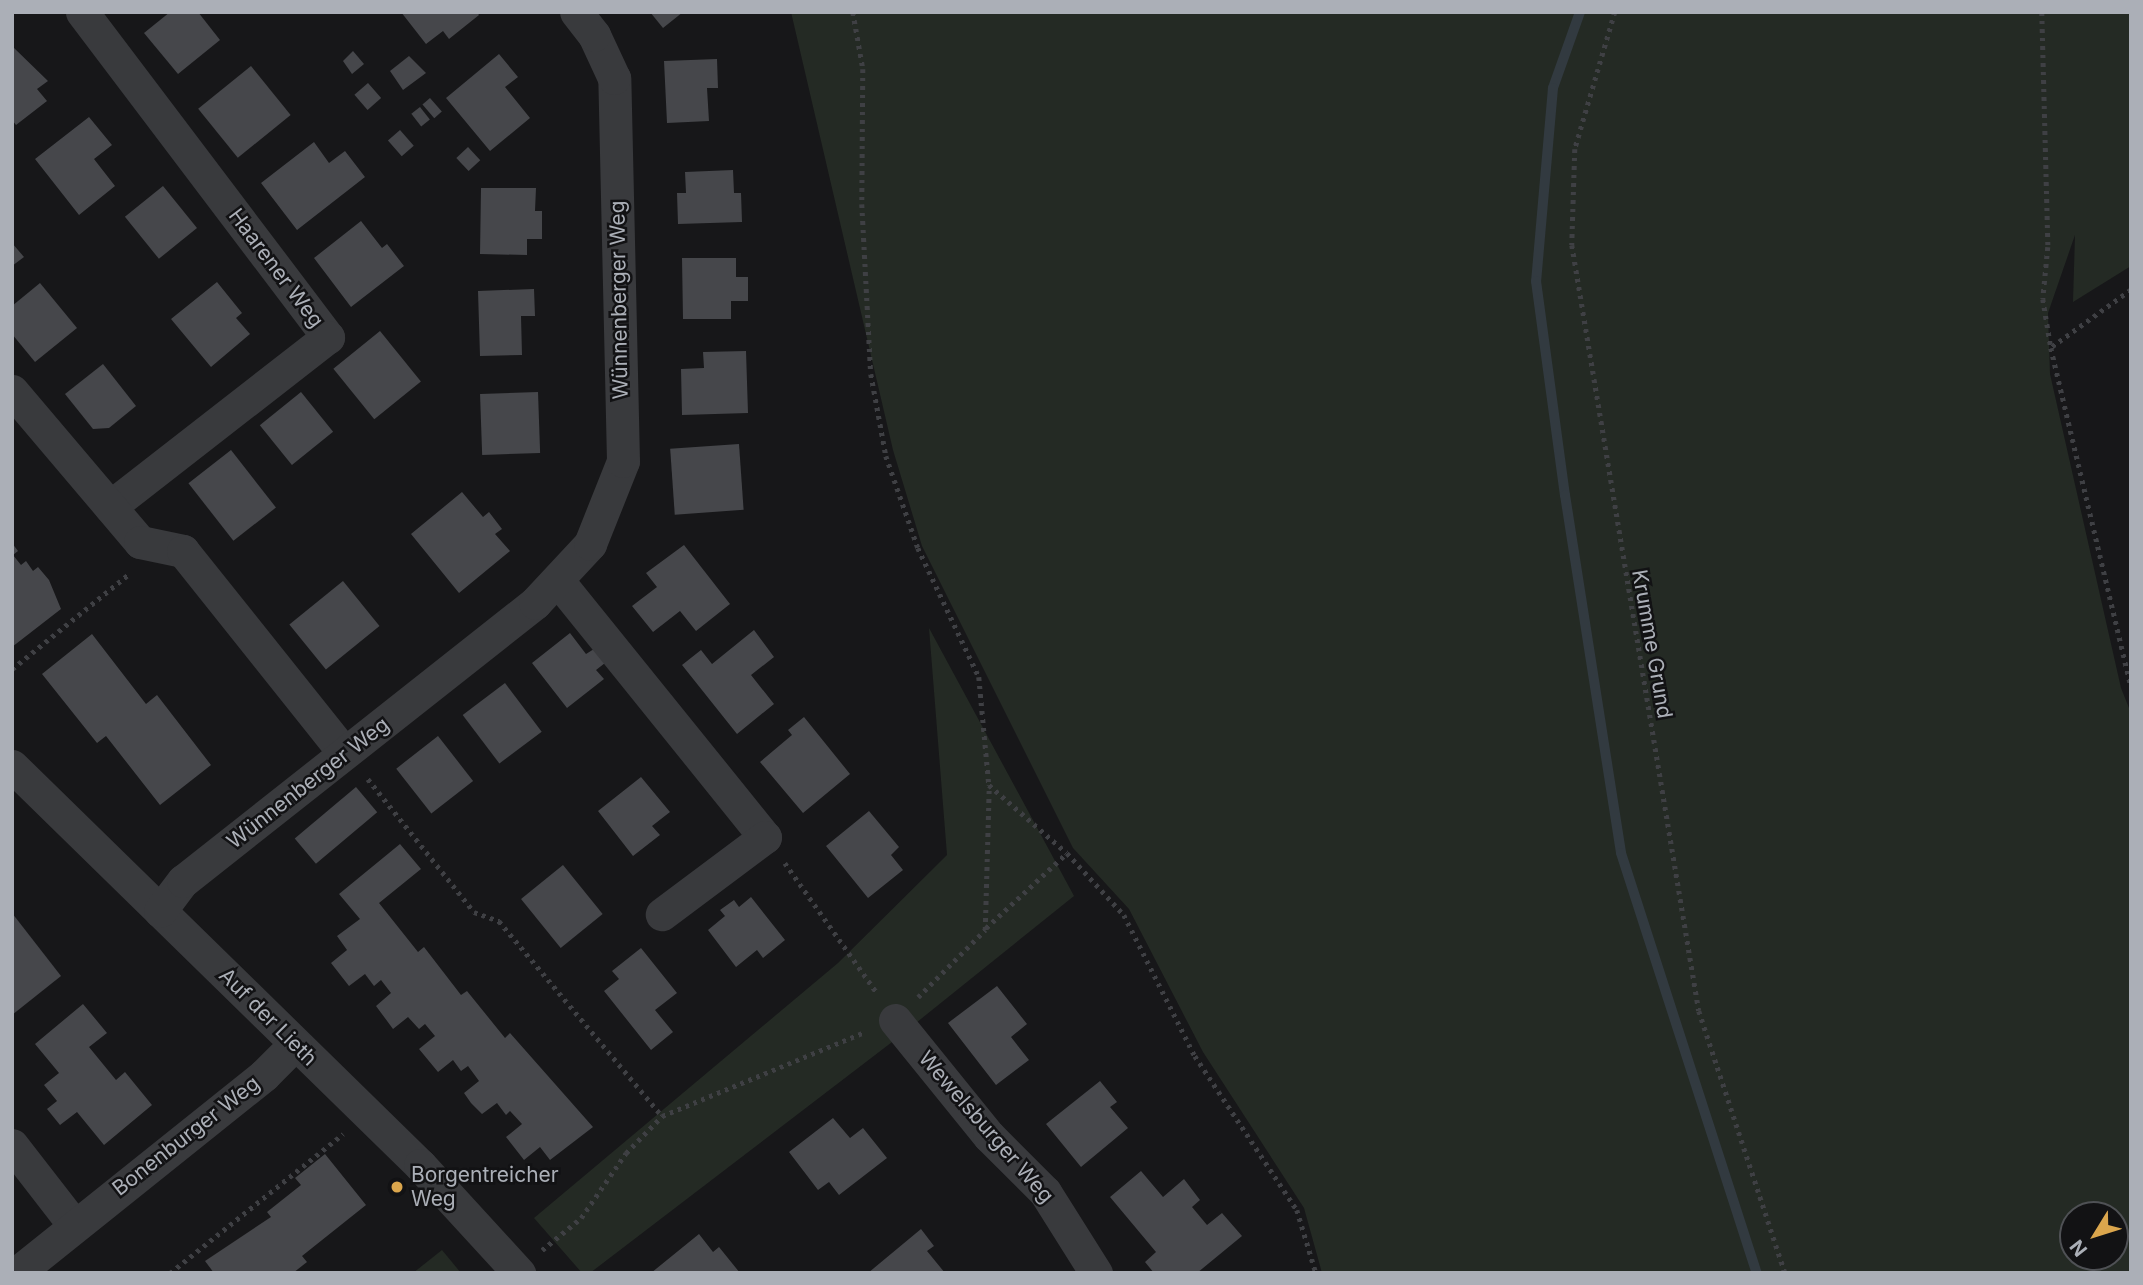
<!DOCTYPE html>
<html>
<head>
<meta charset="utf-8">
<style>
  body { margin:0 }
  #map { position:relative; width:2143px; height:1285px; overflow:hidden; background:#171719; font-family:Inter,sans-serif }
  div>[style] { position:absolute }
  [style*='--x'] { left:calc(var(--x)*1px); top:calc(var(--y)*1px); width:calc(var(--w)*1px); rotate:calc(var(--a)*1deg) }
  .green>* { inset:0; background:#242a24 }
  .stream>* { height:10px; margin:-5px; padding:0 5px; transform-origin:5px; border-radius:5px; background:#323a40 }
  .building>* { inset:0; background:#46474b; transform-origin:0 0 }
  .path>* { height:4.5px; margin-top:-2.25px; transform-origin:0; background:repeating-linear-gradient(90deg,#3f4044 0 3.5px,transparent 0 8.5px) }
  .street>* { height:33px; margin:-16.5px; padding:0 16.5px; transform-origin:16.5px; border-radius:16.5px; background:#393a3d }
  .dots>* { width:19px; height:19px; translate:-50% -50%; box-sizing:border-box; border:4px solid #121214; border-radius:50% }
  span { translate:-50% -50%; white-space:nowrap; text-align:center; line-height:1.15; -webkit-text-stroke:5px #121214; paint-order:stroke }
  .street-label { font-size:21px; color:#abafb7 }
  .poi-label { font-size:21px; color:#abafb7 }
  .left { translate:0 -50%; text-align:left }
  .frame { position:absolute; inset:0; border:14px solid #abafb7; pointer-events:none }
  .north { position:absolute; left:2059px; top:1201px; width:70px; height:70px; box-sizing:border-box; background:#121214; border:2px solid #4f5155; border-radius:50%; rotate:232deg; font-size:19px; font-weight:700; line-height:28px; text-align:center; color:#abafb7 }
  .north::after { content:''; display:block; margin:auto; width:24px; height:32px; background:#dba64d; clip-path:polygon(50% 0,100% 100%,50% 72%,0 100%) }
</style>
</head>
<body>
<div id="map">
  <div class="green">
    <i style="clip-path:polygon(evenodd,791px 12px,2131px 12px,2131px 266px,2073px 302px,2075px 235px,2048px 313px,2050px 374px,2121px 688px,2131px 713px,2131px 1273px,1322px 1273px,1304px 1208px,1203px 1052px,1129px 909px,1073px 848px,922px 546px,893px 450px,791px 12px,2073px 1215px,2115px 1215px,2115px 1257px,2073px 1257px,2073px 1215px)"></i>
    <i style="clip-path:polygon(929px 628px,1074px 896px,896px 1039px,590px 1273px,582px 1273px,534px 1218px,838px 963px,947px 855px)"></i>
    <i style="clip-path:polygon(442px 1250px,461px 1273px,413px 1273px)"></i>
  </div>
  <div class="stream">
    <i style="--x:1580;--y:12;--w:81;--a:109.6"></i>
    <i style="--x:1553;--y:88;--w:194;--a:95"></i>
    <i style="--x:1536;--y:281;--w:216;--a:82.3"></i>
    <i style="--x:1565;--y:495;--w:362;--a:81.1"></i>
    <i style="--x:1621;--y:853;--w:441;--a:72.1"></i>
  </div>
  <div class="building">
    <i style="clip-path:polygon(170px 12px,198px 12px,220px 40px,178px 74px,144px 33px)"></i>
    <i style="clip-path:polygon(401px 12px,477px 12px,479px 15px,449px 39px,443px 31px,426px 44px)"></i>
    <i style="clip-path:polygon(650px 12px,683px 12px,663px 28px)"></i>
    <i style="clip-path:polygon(12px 46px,48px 81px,37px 89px,47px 101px,16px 125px,12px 120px)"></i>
    <i style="clip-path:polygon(353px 51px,364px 64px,352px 74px,343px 61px)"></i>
    <i style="clip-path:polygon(499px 54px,518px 77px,505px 87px,530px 118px,490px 151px,446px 98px)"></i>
    <i style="clip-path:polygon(409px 56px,426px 73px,403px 90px,390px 71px)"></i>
    <i style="clip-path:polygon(717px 59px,718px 88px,707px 88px,709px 121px,667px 123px,664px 61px)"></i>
    <i style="left:251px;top:66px;width:63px;height:68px;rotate:51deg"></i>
    <i style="left:368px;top:83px;width:20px;height:18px;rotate:49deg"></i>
    <i style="left:430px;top:98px;width:18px;height:10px;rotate:49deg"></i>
    <i style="left:420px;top:107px;width:16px;height:11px;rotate:52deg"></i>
    <i style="clip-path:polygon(89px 117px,112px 145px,94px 159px,115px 186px,79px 215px,35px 159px)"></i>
    <i style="left:400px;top:130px;width:21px;height:16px;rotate:49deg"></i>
    <i style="clip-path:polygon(314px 142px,329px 163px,345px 151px,365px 177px,297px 230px,261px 183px)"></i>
    <i style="left:468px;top:147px;width:18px;height:16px;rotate:47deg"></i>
    <i style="clip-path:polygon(733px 170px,734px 193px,741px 193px,742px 222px,678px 224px,677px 193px,686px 193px,685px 172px)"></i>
    <i style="left:163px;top:186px;width:54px;height:49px;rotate:51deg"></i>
    <i style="clip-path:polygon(481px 188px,536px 188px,535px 211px,542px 211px,542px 239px,527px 239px,527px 255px,480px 254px)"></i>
    <i style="clip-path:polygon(361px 221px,382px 248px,387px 244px,404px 266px,351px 307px,314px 258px)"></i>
    <i style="clip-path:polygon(12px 243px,24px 257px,12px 266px)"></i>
    <i style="clip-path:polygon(682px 258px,736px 258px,736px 277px,748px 277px,748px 301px,731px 301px,731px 319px,683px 319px)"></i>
    <i style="clip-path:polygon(217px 282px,242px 313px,236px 318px,250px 334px,211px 367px,171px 319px)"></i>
    <i style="clip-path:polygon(40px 283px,77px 328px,35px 362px,12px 334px,12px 306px)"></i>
    <i style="clip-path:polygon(534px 289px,535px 316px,521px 316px,522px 355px,480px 356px,478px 291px)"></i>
    <i style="left:380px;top:331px;width:65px;height:60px;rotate:51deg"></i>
    <i style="clip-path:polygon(746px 351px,748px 413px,682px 415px,681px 369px,704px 368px,703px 352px)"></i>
    <i style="clip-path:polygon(103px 364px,136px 406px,109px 428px,93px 429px,65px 394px)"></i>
    <i style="left:301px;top:392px;width:51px;height:53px;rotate:51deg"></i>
    <i style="left:538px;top:392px;width:61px;height:58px;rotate:88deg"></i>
    <i style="left:739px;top:444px;width:66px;height:69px;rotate:86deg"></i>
    <i style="left:231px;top:450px;width:73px;height:54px;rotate:52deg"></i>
    <i style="clip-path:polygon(462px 492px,483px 517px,489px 512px,502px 529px,495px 534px,510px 551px,459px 593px,411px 534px)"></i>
    <i style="clip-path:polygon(12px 543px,18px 551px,13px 555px,21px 565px,26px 561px,33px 571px,38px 567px,49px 580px,61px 609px,12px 647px)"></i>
    <i style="clip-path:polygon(684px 545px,730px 604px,696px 631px,680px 611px,653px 632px,632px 606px,657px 587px,646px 573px)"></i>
    <i style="left:343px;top:581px;width:58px;height:69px;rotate:51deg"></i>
    <i style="clip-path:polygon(754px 630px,774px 657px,751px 675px,774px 704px,737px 734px,682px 665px,701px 650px,712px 664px)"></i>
    <i style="clip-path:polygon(570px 633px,586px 654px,594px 649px,605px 663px,596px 670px,604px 679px,567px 708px,532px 663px)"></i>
    <i style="clip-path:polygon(92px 634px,146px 704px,157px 695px,211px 765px,160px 805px,106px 736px,97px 743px,42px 674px)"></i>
    <i style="left:505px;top:683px;width:61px;height:53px;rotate:53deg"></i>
    <i style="clip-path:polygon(804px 717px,850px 774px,803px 813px,760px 762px,792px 735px,788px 730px)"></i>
    <i style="left:438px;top:736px;width:57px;height:53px;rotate:52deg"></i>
    <i style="clip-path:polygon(641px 777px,670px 812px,652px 826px,660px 835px,633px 856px,598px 811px)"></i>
    <i style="left:356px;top:787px;width:33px;height:80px;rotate:50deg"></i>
    <i style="clip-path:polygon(869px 811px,899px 847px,891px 855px,903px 870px,868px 898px,826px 846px)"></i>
    <i style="clip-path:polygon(400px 844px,421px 869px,379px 903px,418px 952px,424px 947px,461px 995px,467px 991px,505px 1038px,510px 1033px,593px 1127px,550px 1160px,540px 1147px,524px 1160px,506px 1137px,522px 1124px,510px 1111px,506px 1115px,497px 1103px,482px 1114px,471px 1103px,464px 1093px,479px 1081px,468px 1066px,461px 1071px,453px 1060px,438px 1072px,419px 1049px,435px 1036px,425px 1024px,419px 1029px,408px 1017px,393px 1029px,376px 1006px,391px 993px,381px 980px,374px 986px,365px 974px,349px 986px,331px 963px,347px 950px,337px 936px,360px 919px,339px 894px)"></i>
    <i style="left:563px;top:865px;width:63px;height:54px;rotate:51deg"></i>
    <i style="clip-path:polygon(751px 897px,785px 940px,763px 958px,757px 950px,736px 967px,708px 930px,725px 916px,720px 910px,734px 900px,739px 907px)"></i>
    <i style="clip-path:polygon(12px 913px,61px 976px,12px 1015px)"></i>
    <i style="clip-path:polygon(641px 948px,677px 993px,655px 1010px,673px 1032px,651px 1050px,604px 991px,619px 979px,612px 971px)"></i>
    <i style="clip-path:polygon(997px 986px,1027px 1024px,1011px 1037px,1029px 1060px,996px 1085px,948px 1023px)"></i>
    <i style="clip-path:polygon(83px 1004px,107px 1033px,89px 1047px,116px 1080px,125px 1072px,152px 1105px,104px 1145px,77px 1112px,60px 1125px,47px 1109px,57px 1101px,44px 1085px,59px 1073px,35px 1044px)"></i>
    <i style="clip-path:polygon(1100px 1081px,1117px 1102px,1110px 1107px,1128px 1128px,1081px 1167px,1046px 1124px)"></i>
    <i style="clip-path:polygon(833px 1118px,850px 1138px,863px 1128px,887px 1158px,839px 1195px,829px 1182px,818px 1190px,789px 1152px)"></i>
    <i style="clip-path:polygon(325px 1154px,366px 1205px,302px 1256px,307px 1262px,293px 1273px,214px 1273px,205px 1261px,271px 1217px,267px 1212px,301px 1185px,295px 1178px)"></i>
    <i style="clip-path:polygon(1141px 1171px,1163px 1197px,1184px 1179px,1200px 1200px,1192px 1207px,1207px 1225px,1222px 1213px,1242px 1236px,1197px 1273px,1154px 1273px,1145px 1262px,1156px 1252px,1110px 1197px)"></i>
    <i style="clip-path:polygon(921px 1229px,934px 1246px,927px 1251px,945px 1273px,868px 1273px)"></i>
    <i style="clip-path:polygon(699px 1234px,713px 1252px,719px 1247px,740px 1273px,651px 1273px)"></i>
  </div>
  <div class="path">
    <i style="--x:853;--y:12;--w:58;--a:80"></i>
    <i style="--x:863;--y:69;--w:135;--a:90.4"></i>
    <i style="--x:862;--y:204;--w:170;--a:87"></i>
    <i style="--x:871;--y:374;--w:83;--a:79.6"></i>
    <i style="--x:886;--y:456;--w:97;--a:70.8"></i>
    <i style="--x:918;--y:548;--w:143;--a:64.7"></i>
    <i style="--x:979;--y:677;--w:108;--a:84.7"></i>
    <i style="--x:989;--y:785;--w:103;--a:41.1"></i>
    <i style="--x:1067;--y:853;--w:84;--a:47.4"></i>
    <i style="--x:1124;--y:915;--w:158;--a:63.3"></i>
    <i style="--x:1195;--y:1056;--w:185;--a:56.5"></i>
    <i style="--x:1297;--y:1210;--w:66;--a:73.2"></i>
    <i style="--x:1615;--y:12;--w:143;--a:106.3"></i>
    <i style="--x:1575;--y:149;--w:96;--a:91.8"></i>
    <i style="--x:1572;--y:245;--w:776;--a:80.59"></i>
    <i style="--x:1699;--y:1011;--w:276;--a:71.8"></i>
    <i style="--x:2042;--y:12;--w:235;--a:88.5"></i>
    <i style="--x:2048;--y:247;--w:52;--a:95.5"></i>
    <i style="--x:2043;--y:299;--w:50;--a:80.7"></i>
    <i style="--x:2131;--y:290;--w:99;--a:144.1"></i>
    <i style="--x:2051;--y:348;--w:348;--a:76.7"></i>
    <i style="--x:12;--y:669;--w:151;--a:-39.1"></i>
    <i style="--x:368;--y:779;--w:170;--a:51.4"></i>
    <i style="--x:474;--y:912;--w:27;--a:20"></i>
    <i style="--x:499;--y:921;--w:254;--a:50.1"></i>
    <i style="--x:785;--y:863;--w:159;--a:54.7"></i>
    <i style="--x:986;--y:928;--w:110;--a:-42.8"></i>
    <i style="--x:918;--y:997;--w:95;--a:-45"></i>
    <i style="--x:985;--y:930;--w:145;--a:-88.4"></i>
    <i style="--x:542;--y:1250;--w:50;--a:-39.4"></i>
    <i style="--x:581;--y:1218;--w:79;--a:-55.3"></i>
    <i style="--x:626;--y:1153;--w:52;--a:-45.8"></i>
    <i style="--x:662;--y:1116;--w:220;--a:-22.5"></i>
    <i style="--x:170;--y:1273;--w:222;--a:-38.8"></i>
  </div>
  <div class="street">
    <i style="--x:82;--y:12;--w:408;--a:52.9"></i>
    <i style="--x:328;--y:337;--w:276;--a:142.1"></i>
    <i style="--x:12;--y:391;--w:198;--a:49.7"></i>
    <i style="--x:140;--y:542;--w:44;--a:11.8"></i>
    <i style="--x:183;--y:551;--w:258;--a:51.4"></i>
    <i style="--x:559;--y:582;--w:328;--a:51.1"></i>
    <i style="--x:765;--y:837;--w:129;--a:143.2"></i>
    <i style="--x:12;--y:766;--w:571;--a:44.36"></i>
    <i style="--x:420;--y:1165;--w:147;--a:47.5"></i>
    <i style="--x:160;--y:911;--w:38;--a:-53"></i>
    <i style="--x:183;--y:881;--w:449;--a:-38.3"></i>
    <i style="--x:535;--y:603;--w:81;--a:-47"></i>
    <i style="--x:590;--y:544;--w:89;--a:-68.3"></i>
    <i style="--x:623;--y:461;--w:383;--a:-91.3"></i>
    <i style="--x:614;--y:78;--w:47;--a:-114.9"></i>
    <i style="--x:594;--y:35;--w:29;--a:-128"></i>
    <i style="--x:895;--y:1020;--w:149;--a:51"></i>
    <i style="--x:989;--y:1136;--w:79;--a:45"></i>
    <i style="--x:1045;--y:1192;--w:96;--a:57.8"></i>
    <i style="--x:12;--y:1145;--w:101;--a:52.2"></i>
    <i style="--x:17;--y:1273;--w:317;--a:-38.7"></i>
    <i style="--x:264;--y:1075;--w:44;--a:-45"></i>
  </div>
  <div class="dots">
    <i style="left:397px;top:1187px;background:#dba64d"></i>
  </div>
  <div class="street-label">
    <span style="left:276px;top:268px;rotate:53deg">Haarener Weg</span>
    <span style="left:619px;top:300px;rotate:-91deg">Wünnenberger Weg</span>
    <span style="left:1652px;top:644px;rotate:80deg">Krumme Grund</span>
    <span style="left:308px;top:783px;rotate:-38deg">Wünnenberger Weg</span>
    <span style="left:268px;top:1017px;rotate:45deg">Auf der Lieth</span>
    <span style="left:986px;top:1127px;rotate:49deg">Wewelsburger Weg</span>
    <span style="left:186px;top:1136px;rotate:-38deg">Bonenburger Weg</span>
  </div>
  <div class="poi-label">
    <span class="left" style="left:411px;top:1187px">Borgentreicher<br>Weg</span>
  </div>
  <div class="frame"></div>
  <div class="north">N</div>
</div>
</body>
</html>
